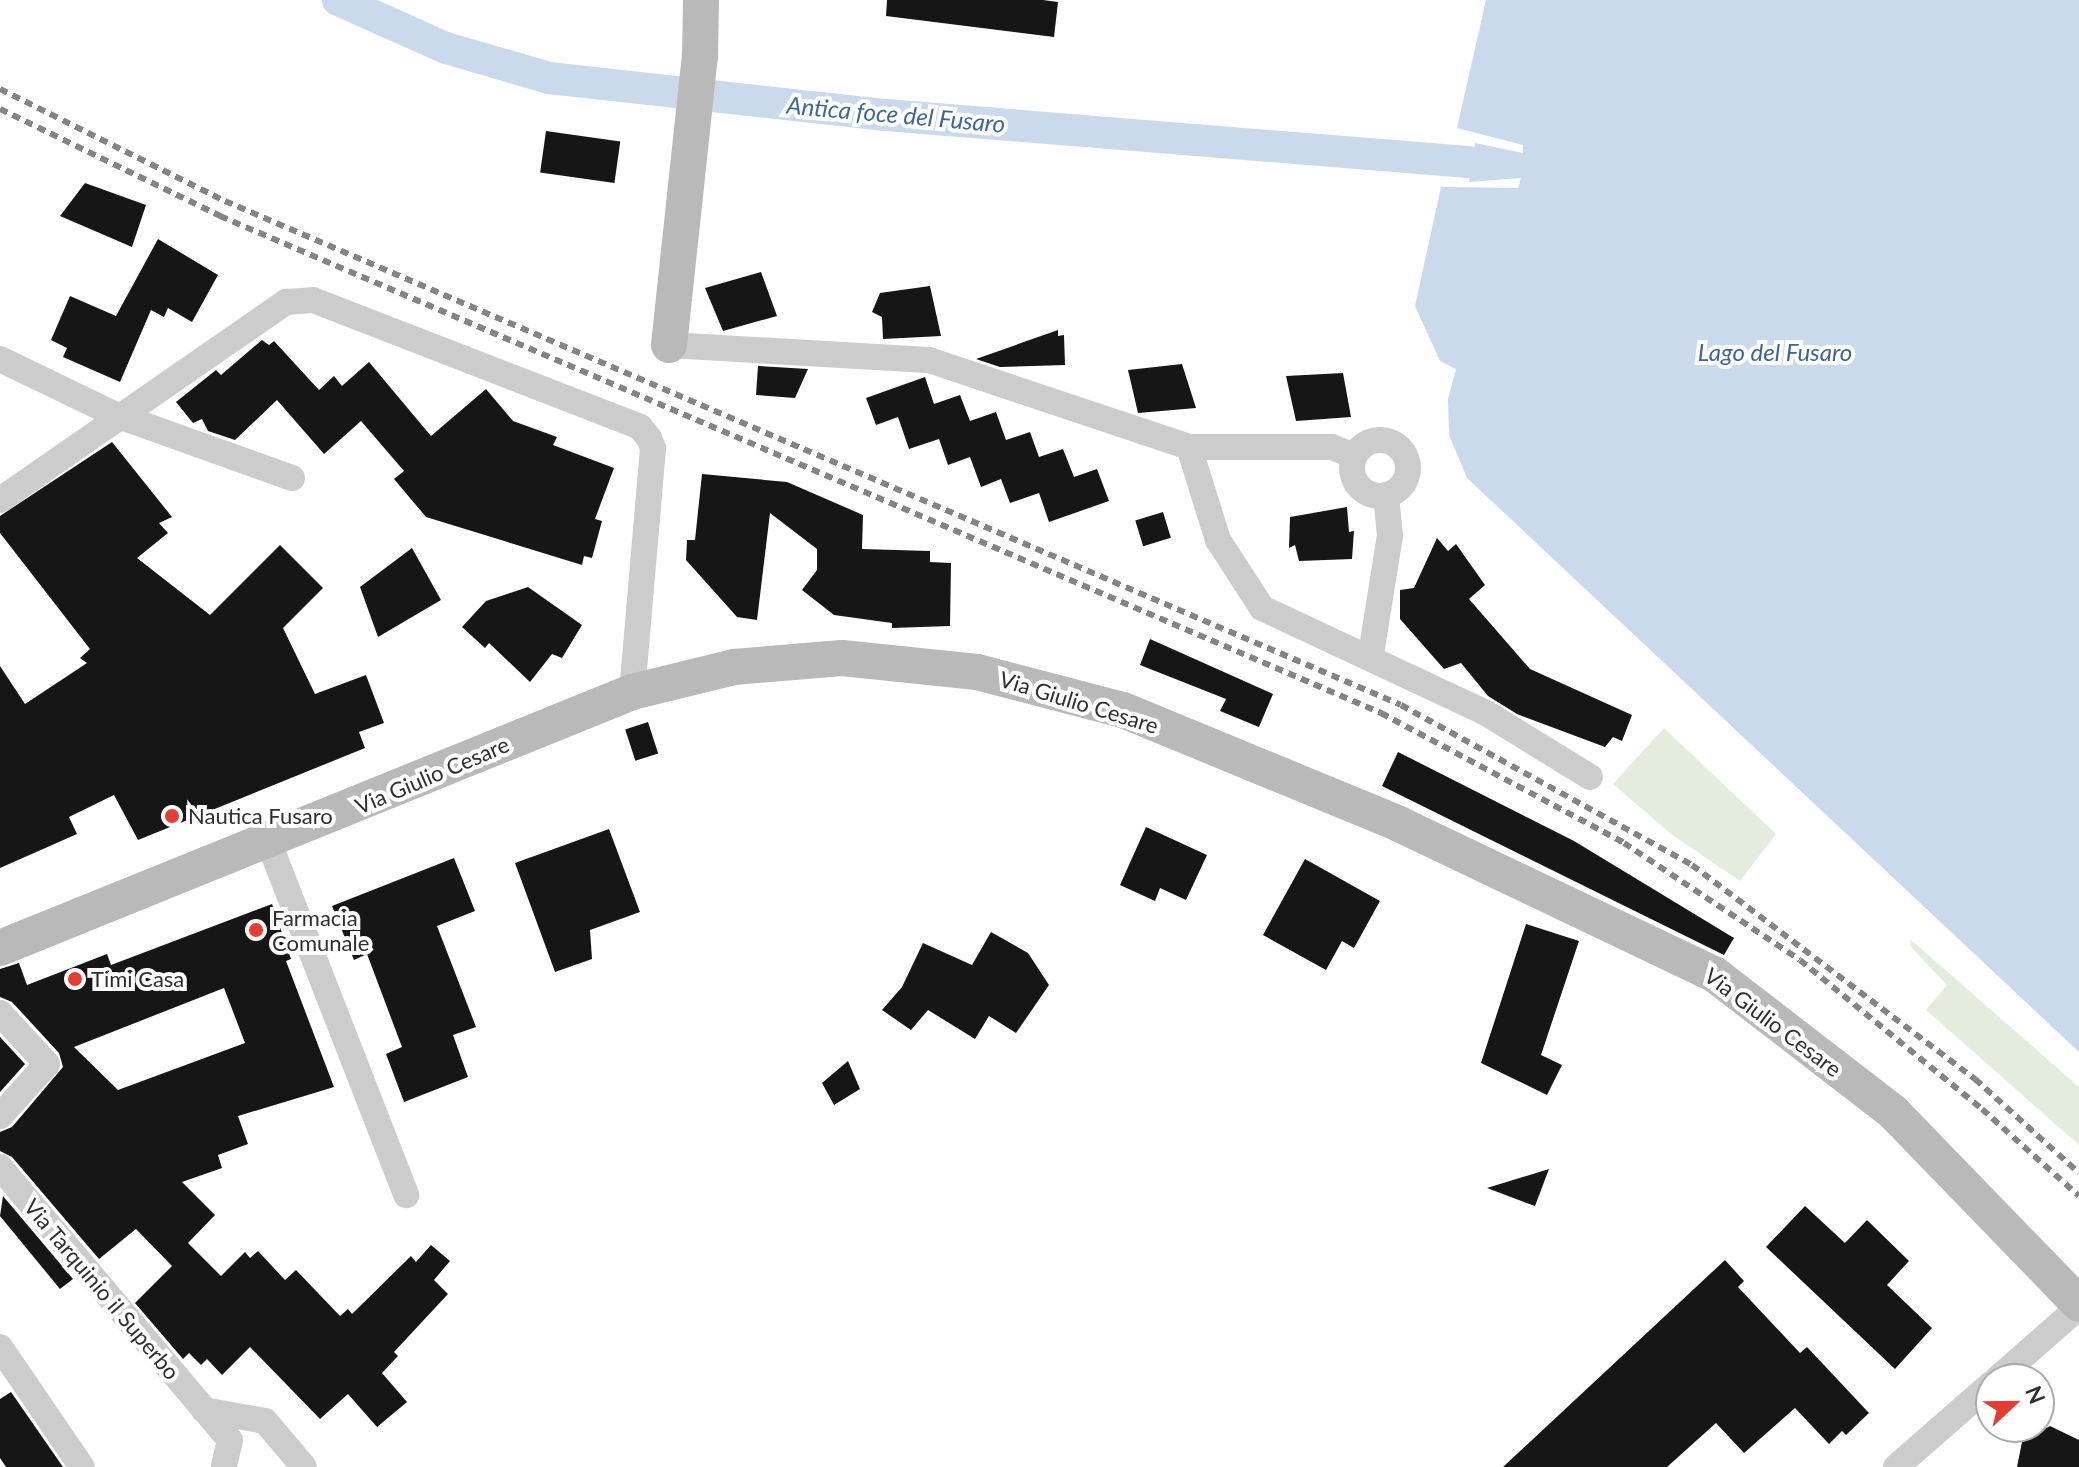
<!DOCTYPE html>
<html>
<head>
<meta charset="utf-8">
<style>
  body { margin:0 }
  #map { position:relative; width:2079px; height:1467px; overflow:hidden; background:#fff; font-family:Lato,sans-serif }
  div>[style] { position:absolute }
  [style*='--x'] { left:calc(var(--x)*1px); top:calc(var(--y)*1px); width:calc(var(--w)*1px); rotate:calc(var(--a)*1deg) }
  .green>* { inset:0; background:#e3ecdd }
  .water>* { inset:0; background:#cadaec }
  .canal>* { height:32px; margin:-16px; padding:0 16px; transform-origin:16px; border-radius:16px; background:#cadaec }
  .building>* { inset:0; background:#161616; transform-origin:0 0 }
  .street>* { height:26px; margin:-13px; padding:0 13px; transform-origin:13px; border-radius:13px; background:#ccc }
  .street>.ring { margin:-13px; padding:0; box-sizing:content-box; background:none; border:26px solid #ccc; border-radius:50% }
  .secondary>* { height:36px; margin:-18px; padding:0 18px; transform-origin:18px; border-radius:18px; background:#b9b9b9 }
  .rail>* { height:6px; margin-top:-3px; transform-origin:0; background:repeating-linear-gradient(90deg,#848484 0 8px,transparent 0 14px) }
  .dots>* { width:22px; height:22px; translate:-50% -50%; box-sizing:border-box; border:4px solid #fff; border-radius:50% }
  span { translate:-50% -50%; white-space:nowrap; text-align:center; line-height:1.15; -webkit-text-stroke:8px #fff; paint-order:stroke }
  .street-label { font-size:22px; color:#2f2f2f }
  .poi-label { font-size:22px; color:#2f2f2f }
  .left { translate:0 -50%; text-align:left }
  .water-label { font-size:24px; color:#3e6691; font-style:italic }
  .north { position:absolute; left:1975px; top:1363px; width:80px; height:80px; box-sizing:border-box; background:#fff; border:2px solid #acacac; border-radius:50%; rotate:68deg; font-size:22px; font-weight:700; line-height:32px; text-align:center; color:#2f2f2f }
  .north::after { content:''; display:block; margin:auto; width:28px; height:36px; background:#e33d34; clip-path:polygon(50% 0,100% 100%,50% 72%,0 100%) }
</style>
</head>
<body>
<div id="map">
  <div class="green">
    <i style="clip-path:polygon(1664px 728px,1776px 834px,1740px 881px,1671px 834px,1613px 784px)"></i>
    <i style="clip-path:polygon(1910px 939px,2079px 1087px,2079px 1145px,1926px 1010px,1947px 985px,1911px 947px)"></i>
  </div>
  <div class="water">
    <i style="clip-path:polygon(1486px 0,2079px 0,2079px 1052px,1467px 478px,1449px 435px,1448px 399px,1456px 369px,1440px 361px,1415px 306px,1441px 187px,1518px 188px,1521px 178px,1469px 182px,1475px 143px,1523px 153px,1523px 145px,1457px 128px)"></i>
  </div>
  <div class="canal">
    <i style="--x:338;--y:0;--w:118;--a:24"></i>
    <i style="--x:446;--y:48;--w:107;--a:16.2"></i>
    <i style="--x:549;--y:78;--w:339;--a:6.3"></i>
    <i style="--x:886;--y:115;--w:584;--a:4.62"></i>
  </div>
  <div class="building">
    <i style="clip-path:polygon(887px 0,1043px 0,1058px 2px,1054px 37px,886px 16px)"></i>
    <i style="left:546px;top:131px;width:75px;height:42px;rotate:8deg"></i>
    <i style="clip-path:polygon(85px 183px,146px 205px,132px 247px,60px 216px)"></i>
    <i style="clip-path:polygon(158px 239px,218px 275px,192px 322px,168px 308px,164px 317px,151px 310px,120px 382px,63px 357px,67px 348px,51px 340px,70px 296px,116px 316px)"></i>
    <i style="clip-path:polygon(761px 272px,777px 316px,723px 331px,705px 288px)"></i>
    <i style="clip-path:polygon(930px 286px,941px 336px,883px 339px,882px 317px,872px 312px,880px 293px)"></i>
    <i style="clip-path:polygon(1058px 330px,1058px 336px,1064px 335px,1065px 365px,1000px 367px,976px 359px)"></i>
    <i style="clip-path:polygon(262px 340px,269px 345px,274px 341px,319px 390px,334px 376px,342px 386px,369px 362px,431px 436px,486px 389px,513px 421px,557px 437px,553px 445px,614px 468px,595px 519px,602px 521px,592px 558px,584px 556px,582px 565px,426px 517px,394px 479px,404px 471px,361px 421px,324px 454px,277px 400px,235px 440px,208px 431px,202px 419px,193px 423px,176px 402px,216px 370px,221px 375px)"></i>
    <i style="clip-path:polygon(1182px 364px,1196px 408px,1138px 413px,1128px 370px)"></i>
    <i style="clip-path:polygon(758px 366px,808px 369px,795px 398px,756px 395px)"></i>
    <i style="clip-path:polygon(1343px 373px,1351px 417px,1296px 421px,1286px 376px)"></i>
    <i style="clip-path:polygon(925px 377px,934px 404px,960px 395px,970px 421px,996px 412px,1006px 440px,1030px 432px,1039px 457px,1063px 449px,1074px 477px,1097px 469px,1109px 501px,1049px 522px,1039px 493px,1010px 503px,1001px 479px,981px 487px,970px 457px,948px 465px,939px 439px,909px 449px,898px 417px,876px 425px,866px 398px)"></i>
    <i style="clip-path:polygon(112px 442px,172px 517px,159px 523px,168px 533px,137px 558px,210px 615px,280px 545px,323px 588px,283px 628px,315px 694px,366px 675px,384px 723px,359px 732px,365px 748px,138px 840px,114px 795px,69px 817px,77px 834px,0 868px,0 666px,25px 704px,87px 663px,80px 658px,90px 649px,0 533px,0 516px)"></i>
    <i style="clip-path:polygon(702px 474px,787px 482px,863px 515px,862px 549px,930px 551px,930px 562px,951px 563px,950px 626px,892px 628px,892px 623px,834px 615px,802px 590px,817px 570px,817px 549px,770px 513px,757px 620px,737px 617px,686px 560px,687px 540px,695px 540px)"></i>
    <i style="clip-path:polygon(1347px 507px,1349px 532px,1354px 531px,1352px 559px,1299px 561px,1295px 545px,1289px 548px,1290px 517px)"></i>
    <i style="left:1163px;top:512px;width:27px;height:29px;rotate:73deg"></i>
    <i style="clip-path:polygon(1437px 538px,1448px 551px,1456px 544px,1485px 585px,1469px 599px,1530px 669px,1632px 715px,1622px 741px,1613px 737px,1605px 747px,1517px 714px,1488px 696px,1461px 663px,1444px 669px,1400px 619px,1400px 590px,1414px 588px)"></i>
    <i style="clip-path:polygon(412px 548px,441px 600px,378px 637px,360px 587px)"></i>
    <i style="clip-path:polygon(528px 587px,582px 625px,562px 658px,552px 654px,530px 682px,489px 643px,485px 648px,462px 627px,486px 601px)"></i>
    <i style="clip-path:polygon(1150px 639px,1273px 694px,1259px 727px,1220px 711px,1226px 699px,1140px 665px)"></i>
    <i style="left:648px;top:722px;width:33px;height:24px;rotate:72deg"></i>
    <i style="clip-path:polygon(1398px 752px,1574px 841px,1734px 938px,1724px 955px,1382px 786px)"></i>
    <i style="clip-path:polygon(1146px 827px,1207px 855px,1186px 900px,1160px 888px,1155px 901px,1120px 885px)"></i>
    <i style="clip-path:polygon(609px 829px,640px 912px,590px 930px,592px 959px,555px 972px,515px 863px)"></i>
    <i style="clip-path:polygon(454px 858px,475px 911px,437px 926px,476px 1027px,453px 1035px,468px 1077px,404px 1102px,386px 1054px,402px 1047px,367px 954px,354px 960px,332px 906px)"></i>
    <i style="clip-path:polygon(1305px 859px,1380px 901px,1354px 948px,1342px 941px,1326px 970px,1263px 935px)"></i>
    <i style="clip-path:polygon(evenodd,272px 904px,291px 959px,286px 961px,334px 1087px,238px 1116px,248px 1144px,218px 1155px,222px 1168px,182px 1182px,215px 1215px,188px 1243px,221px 1276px,245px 1252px,250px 1258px,258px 1251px,285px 1280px,296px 1270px,340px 1316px,348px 1309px,352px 1314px,411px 1256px,416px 1262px,431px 1245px,450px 1261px,434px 1280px,448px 1294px,394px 1352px,398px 1356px,382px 1373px,407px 1402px,377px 1427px,348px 1394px,320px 1419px,250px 1347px,222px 1375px,207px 1359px,201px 1365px,189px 1353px,183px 1359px,135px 1303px,172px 1266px,136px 1229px,99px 1259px,12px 1157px,0 1151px,0 1132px,12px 1127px,63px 1067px,59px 1053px,12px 1002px,0 997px,0 969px,19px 963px,27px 985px,107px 954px,111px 965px,272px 904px,224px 988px,245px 1043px,118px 1090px,74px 1047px,224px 988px)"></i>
    <i style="clip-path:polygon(1526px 924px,1579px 941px,1541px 1055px,1562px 1065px,1547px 1095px,1481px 1063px)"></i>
    <i style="clip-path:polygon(991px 932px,1028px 953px,1049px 985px,1016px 1033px,989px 1016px,975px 1039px,928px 1010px,911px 1030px,882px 1010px,902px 987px,923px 943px,972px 965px)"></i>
    <i style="clip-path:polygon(0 1037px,25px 1064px,0 1092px)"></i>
    <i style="clip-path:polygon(848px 1061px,860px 1089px,834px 1105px,822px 1083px)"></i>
    <i style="clip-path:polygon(1549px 1169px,1535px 1206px,1487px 1188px)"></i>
    <i style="clip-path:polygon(3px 1196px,73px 1279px,60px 1289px,0 1216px)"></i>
    <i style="clip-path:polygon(1805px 1206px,1845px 1243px,1867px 1220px,1909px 1261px,1887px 1285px,1932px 1328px,1895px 1369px,1766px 1247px)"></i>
    <i style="clip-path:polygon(1725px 1260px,1744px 1281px,1738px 1287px,1800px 1353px,1807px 1347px,1869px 1413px,1846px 1435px,1842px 1431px,1829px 1444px,1795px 1408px,1744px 1453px,1716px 1423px,1667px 1467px,1503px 1467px)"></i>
    <i style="clip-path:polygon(11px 1392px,63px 1467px,6px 1467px,0 1458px,0 1399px)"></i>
    <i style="clip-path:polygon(2050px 1426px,2079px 1440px,2079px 1467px,2017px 1467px,2022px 1442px)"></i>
  </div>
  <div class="street">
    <i style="--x:669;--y:345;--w:260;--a:3.3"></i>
    <i style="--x:929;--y:360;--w:274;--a:18.5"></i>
    <i style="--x:1189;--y:447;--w:143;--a:0"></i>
    <i style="--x:1332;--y:447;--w:24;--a:22"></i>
    <i style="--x:0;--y:359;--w:129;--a:25.8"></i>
    <i style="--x:116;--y:415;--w:187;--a:19.7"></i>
    <i class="ring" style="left:1352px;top:440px;width:30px;height:30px"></i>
    <i style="--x:1189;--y:447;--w:97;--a:72.7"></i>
    <i style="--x:1218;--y:540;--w:81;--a:57.1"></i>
    <i style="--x:1262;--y:608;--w:247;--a:25.1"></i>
    <i style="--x:1486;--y:713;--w:122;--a:31.6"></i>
    <i style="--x:0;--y:500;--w:348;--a:-34.7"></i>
    <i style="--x:286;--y:302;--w:27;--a:-4"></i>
    <i style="--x:313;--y:300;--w:351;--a:21.2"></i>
    <i style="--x:640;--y:427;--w:14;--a:51"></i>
    <i style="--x:649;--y:438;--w:11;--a:68"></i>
    <i style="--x:653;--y:448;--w:245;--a:94.9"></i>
    <i style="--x:1371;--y:654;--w:120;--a:-80.9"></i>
    <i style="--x:1390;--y:536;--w:41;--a:-95.6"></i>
    <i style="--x:269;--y:843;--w:378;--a:68.7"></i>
    <i style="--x:0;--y:1013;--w:69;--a:47.3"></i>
    <i style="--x:47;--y:1064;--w:70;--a:132.1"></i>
    <i style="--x:0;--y:1167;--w:357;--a:49.9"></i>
    <i style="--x:230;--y:1440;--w:28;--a:103"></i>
    <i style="--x:0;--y:1347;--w:145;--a:55.7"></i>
    <i style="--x:1997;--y:1379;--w:109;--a:-41.3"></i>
    <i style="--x:204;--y:1410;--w:62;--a:10.2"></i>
    <i style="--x:265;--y:1421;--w:60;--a:49.7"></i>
    <i style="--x:1896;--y:1467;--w:126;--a:-41.1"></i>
  </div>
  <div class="secondary">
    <i style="--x:669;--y:345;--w:290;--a:-83.9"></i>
    <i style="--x:700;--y:57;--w:57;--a:-89"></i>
    <i style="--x:0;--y:948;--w:682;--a:-22.05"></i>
    <i style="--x:632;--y:692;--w:105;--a:-13.8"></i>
    <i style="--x:734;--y:667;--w:108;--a:-4.8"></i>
    <i style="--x:842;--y:658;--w:136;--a:5.9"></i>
    <i style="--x:977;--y:672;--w:151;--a:14.6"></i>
    <i style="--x:1123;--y:710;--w:299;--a:22.4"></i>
    <i style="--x:1399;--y:824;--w:349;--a:25.5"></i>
    <i style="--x:1714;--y:974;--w:226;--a:37.6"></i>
    <i style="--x:1893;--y:1112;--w:267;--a:45.9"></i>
  </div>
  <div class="rail">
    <i style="--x:0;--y:89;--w:251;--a:26.5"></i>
    <i style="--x:225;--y:201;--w:1279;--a:23.2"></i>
    <i style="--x:1401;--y:705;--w:332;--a:28.8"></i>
    <i style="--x:1692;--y:865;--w:355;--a:37.1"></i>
    <i style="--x:1975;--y:1079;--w:140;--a:42.1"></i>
    <i style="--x:0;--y:109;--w:245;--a:25.9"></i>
    <i style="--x:220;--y:216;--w:1263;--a:23.17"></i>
    <i style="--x:1381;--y:713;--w:276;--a:28.1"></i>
    <i style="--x:1624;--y:843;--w:211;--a:33.6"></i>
    <i style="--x:1800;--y:960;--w:235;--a:39.3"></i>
    <i style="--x:1982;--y:1109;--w:130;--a:41.9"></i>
  </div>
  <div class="dots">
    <i style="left:172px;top:816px;background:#e33d34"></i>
    <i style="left:256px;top:930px;background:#e33d34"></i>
    <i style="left:75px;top:979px;background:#e33d34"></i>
  </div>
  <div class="street-label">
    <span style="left:1079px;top:702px;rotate:17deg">Via Giulio Cesare</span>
    <span style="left:432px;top:775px;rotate:-23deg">Via Giulio Cesare</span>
    <span style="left:1773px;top:1022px;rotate:37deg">Via Giulio Cesare</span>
    <span style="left:102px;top:1289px;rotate:50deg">Via Tarquinio il Superbo</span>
  </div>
  <div class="poi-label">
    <span class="left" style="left:188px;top:816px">Nautica Fusaro</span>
    <span class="left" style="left:272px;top:930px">Farmacia<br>Comunale</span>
    <span class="left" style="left:91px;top:979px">Timi Casa</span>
  </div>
  <div class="water-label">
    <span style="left:896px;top:114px;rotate:5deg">Antica foce del Fusaro</span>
    <span style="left:1775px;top:352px">Lago del Fusaro</span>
  </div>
  <div class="north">N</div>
</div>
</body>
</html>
